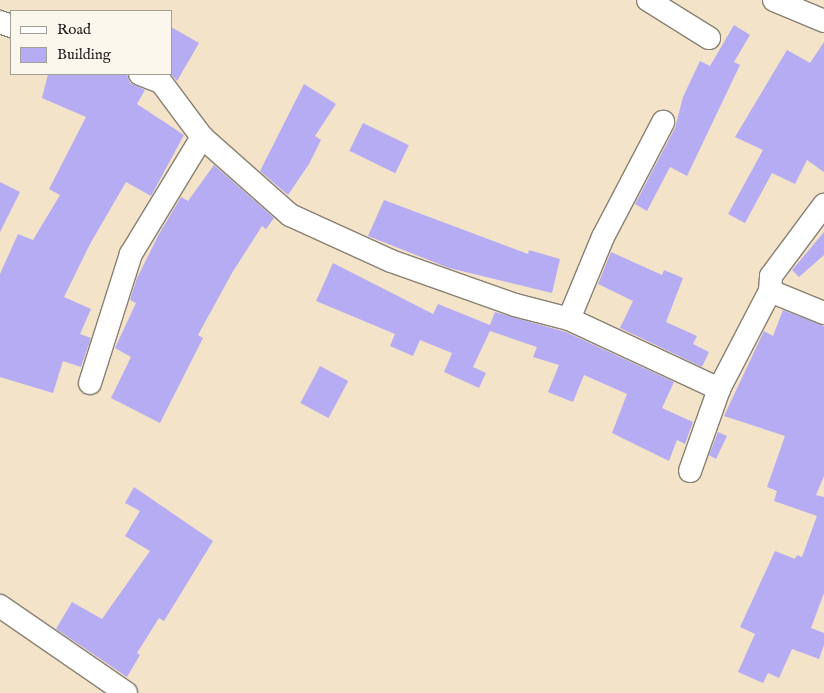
<!DOCTYPE html>
<html>
<head>
<meta charset="utf-8">
<style>
  body { margin:0 }
  #map { position:relative; width:824px; height:693px; overflow:hidden; background:#f3e3c8; font-family:"IM FELL English",serif }
  div>[style] { position:absolute }
  [style*='--x'] { left:calc(var(--x)*1px); top:calc(var(--y)*1px); width:calc(var(--w)*1px); rotate:calc(var(--a)*1deg) }
  .building>* { inset:0; background:#b6acf3; transform-origin:0 0 }
  .roads { filter:drop-shadow(1px 0 #888072) drop-shadow(-1px 0 #888072) drop-shadow(0 1px #888072) drop-shadow(0 -1px #888072) }
  .minor>* { height:22px; margin:-11px; padding:0 11px; transform-origin:11px; border-radius:11px; background:#fff }
  span { translate:-50% -50%; white-space:nowrap; text-align:center; line-height:1.15; -webkit-text-stroke:5px #fbf7ec; paint-order:stroke }
  .legend { position:absolute; left:10px; top:10px; width:162px; height:65px; box-sizing:border-box; background:#fbf7ec; border:1px solid #a29f99; margin:0; padding:6px 9px; list-style:none; font-size:15px; color:#1c1c1c }
  .legend li { display:flex; align-items:center; gap:10px; height:25px }
  .legend b { width:25px; border:1px solid #a29f99 }
</style>
</head>
<body>
<div id="map">
  <div class="building">
    <i style="clip-path:polygon(734px 25px,750px 35px,734px 62px,740px 65px,687px 176px,670px 167px,647px 211px,635px 204px,675px 128px,683px 97px,700px 61px,710px 66px)"></i>
    <i style="clip-path:polygon(171px 27px,199px 43px,177px 81px,171px 74px)"></i>
    <i style="clip-path:polygon(824px 42px,824px 172px,807px 160px,795px 184px,772px 173px,745px 223px,728px 214px,763px 150px,735px 137px,787px 50px,810px 63px)"></i>
    <i style="clip-path:polygon(48px 74px,127px 74px,130px 83px,145px 90px,137px 104px,184px 135px,151px 196px,126px 182px,90px 244px,64px 297px,91px 309px,80px 334px,91px 338px,81px 367px,63px 361px,53px 393px,0 377px,0 274px,18px 234px,33px 240px,60px 195px,49px 189px,86px 117px,42px 98px)"></i>
    <i style="clip-path:polygon(304px 84px,336px 104px,315px 136px,321px 140px,309px 164px,288px 195px,260px 171px)"></i>
    <i style="left:363px;top:123px;width:51px;height:31px;rotate:26deg"></i>
    <i style="clip-path:polygon(214px 165px,274px 218px,266px 229px,262px 226px,232px 273px,198px 335px,203px 338px,160px 423px,111px 398px,131px 357px,115px 348px,136px 303px,130px 300px,137px 278px,159px 234px,181px 197px,188px 201px)"></i>
    <i style="clip-path:polygon(0 182px,20px 192px,0 232px)"></i>
    <i style="clip-path:polygon(384px 200px,528px 254px,529px 250px,560px 259px,552px 293px,449px 268px,368px 236px)"></i>
    <i style="clip-path:polygon(824px 232px,824px 255px,799px 277px,792px 270px)"></i>
    <i style="clip-path:polygon(611px 252px,662px 275px,664px 270px,683px 278px,666px 322px,697px 336px,693px 344px,709px 352px,702px 367px,620px 328px,633px 301px,598px 284px)"></i>
    <i style="clip-path:polygon(333px 263px,433px 314px,438px 304px,490px 325px,495px 312px,566px 332px,674px 382px,662px 408px,693px 422px,685px 444px,677px 440px,669px 461px,612px 433px,627px 394px,584px 375px,573px 402px,548px 392px,559px 365px,533px 357px,537px 347px,490px 331px,473px 367px,486px 373px,479px 388px,444px 372px,452px 353px,420px 340px,413px 356px,390px 346px,395px 334px,316px 301px)"></i>
    <i style="clip-path:polygon(783px 310px,824px 326px,824px 476px,816px 495px,824px 497px,824px 593px,811px 628px,824px 633px,824px 645px,819px 659px,792px 649px,779px 678px,768px 673px,763px 683px,738px 672px,755px 634px,740px 627px,775px 551px,795px 559px,797px 555px,802px 557px,817px 516px,774px 501px,777px 491px,767px 487px,785px 436px,724px 416px,764px 331px,773px 336px)"></i>
    <i style="left:320px;top:366px;width:32px;height:42px;rotate:28deg"></i>
    <i style="clip-path:polygon(718px 432px,727px 436px,716px 459px,709px 455px)"></i>
    <i style="clip-path:polygon(134px 487px,213px 541px,164px 621px,159px 618px,137px 653px,140px 655px,127px 677px,56px 629px,72px 602px,102px 619px,150px 551px,125px 536px,140px 511px,125px 503px)"></i>
  </div>
  <div class="roads">
    <div class="minor">
      <i style="--x:648;--y:0;--w:72;--a:31.9"></i>
      <i style="--x:774;--y:0;--w:54;--a:22.8"></i>
      <i style="--x:0;--y:22;--w:12;--a:20"></i>
      <i style="--x:140;--y:74;--w:22;--a:21"></i>
      <i style="--x:161;--y:82;--w:69;--a:53.3"></i>
      <i style="--x:202;--y:137;--w:118;--a:41.6"></i>
      <i style="--x:290;--y:215;--w:111;--a:24.5"></i>
      <i style="--x:391;--y:261;--w:132;--a:19.5"></i>
      <i style="--x:515;--y:305;--w:56;--a:14.5"></i>
      <i style="--x:569;--y:319;--w:166;--a:25"></i>
      <i style="--x:770;--y:291;--w:58;--a:22.2"></i>
      <i style="--x:569;--y:319;--w:89;--a:-67.5"></i>
      <i style="--x:603;--y:237;--w:130;--a:-62.4"></i>
      <i style="--x:90;--y:383;--w:135;--a:-72.4"></i>
      <i style="--x:131;--y:254;--w:137;--a:-58.7"></i>
      <i style="--x:690;--y:471;--w:87;--a:-70.5"></i>
      <i style="--x:719;--y:389;--w:110;--a:-62.5"></i>
      <i style="--x:770;--y:291;--w:15;--a:-86"></i>
      <i style="--x:771;--y:276;--w:89;--a:-53.3"></i>
      <i style="--x:0;--y:606;--w:153;--a:34.6"></i>
    </div>
  </div>
  <ul class="legend">
  <li><b style="height:6px;background:#fff"></b>Road</li>
  <li><b style="height:14px;background:#b6acf3"></b>Building</li>
  </ul>
</div>
</body>
</html>
